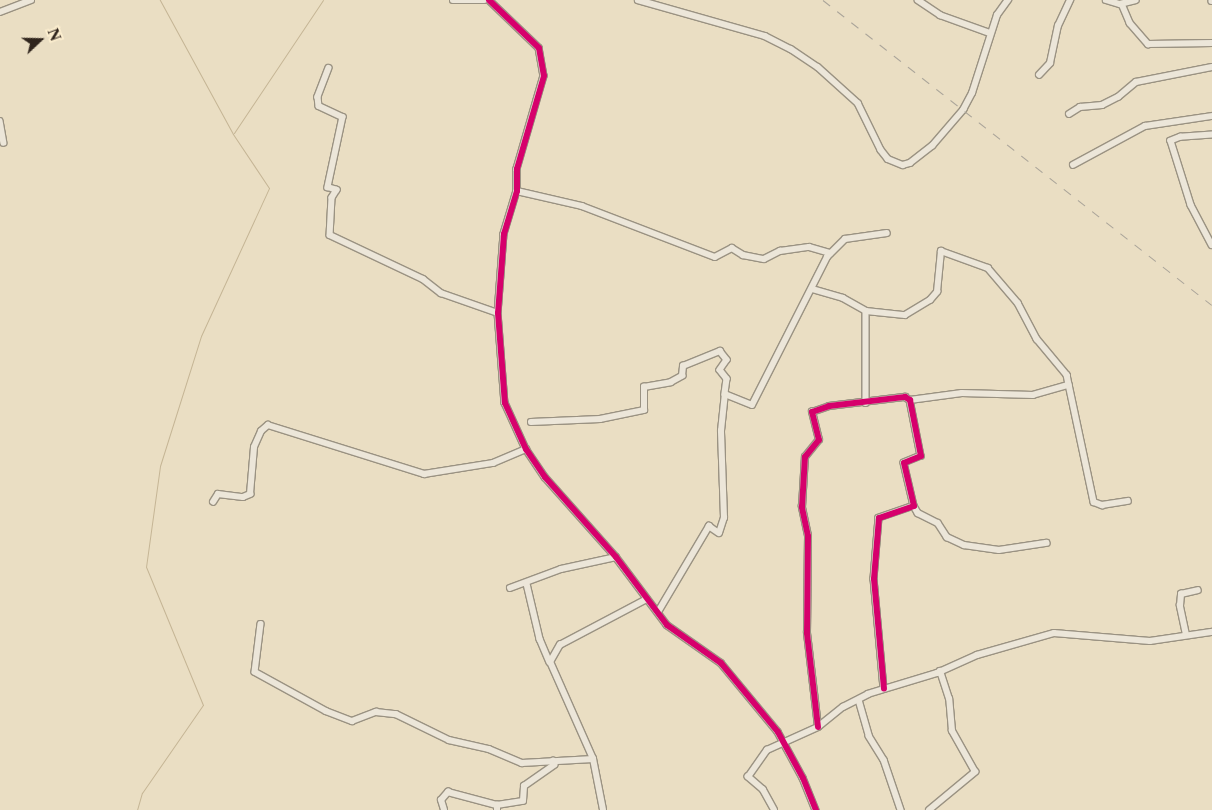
<!DOCTYPE html>
<html>
<head>
<meta charset="utf-8">
<style>
  body { margin:0 }
  #map { position:relative; width:1212px; height:810px; overflow:hidden; background:#eadec3; font-family:"Libre Caslon Text",serif }
  div>[style] { position:absolute }
  [style*='--x'] { left:calc(var(--x)*1px); top:calc(var(--y)*1px); width:calc(var(--w)*1px); rotate:calc(var(--a)*1deg) }
  .stream>* { height:1px; margin:-0.5px; padding:0 0.5px; transform-origin:0.5px; border-radius:0.5px; background:#c5b595 }
  .roads { filter:drop-shadow(1px 0 #9a9282) drop-shadow(-1px 0 #9a9282) drop-shadow(0 1px #9a9282) drop-shadow(0 -1px #9a9282) }
  .street>* { height:5.5px; margin:-2.75px; padding:0 2.75px; transform-origin:2.75px; border-radius:2.75px; background:#ece6d9 }
  .rail>* { height:1px; margin-top:-0.5px; transform-origin:0; background:repeating-linear-gradient(90deg,#aaa499 0 9px,transparent 0 18px) }
  .cycleway>* { height:6px; margin:-3px; padding:0 3px; transform-origin:3px; border-radius:3px; background:#d6006c }
  span { translate:-50% -50%; white-space:nowrap; text-align:center; line-height:1.15; -webkit-text-stroke:4px #fbedce; paint-order:stroke }
  .north { position:absolute; left:15px; top:15px; width:50px; height:50px; -webkit-text-stroke:4px #fbedce; paint-order:stroke; rotate:69deg; font-size:14px; font-weight:700; line-height:20px; text-align:center; color:#30251d }
  .north::after { content:''; display:block; margin:auto; width:18px; height:22px; background:#30251d; clip-path:polygon(50% 0,100% 100%,50% 72%,0 100%) }
</style>
</head>
<body>
<div id="map">
  <div class="stream">
    <i style="--x:234;--y:133;--w:160;--a:-56.2"></i>
    <i style="--x:137;--y:810;--w:18;--a:-74"></i>
    <i style="--x:142;--y:793;--w:107;--a:-55.3"></i>
    <i style="--x:203;--y:705;--w:149;--a:-112.4"></i>
    <i style="--x:146;--y:567;--w:102;--a:-82.1"></i>
    <i style="--x:160;--y:466;--w:136;--a:-72.5"></i>
    <i style="--x:201;--y:336;--w:163;--a:-65.3"></i>
    <i style="--x:269;--y:188;--w:65;--a:-123.7"></i>
    <i style="--x:233;--y:134;--w:153;--a:-118.6"></i>
  </div>
  <div class="roads">
    <div class="street">
      <i style="--x:453;--y:0;--w:31;--a:0"></i>
      <i style="--x:489;--y:0;--w:69;--a:43.8"></i>
      <i style="--x:539;--y:48;--w:28;--a:80"></i>
      <i style="--x:544;--y:76;--w:97;--a:106.2"></i>
      <i style="--x:517;--y:169;--w:22;--a:90"></i>
      <i style="--x:517;--y:191;--w:45;--a:106.8"></i>
      <i style="--x:504;--y:234;--w:79;--a:94.3"></i>
      <i style="--x:498;--y:313;--w:90;--a:85.6"></i>
      <i style="--x:505;--y:403;--w:51;--a:65.5"></i>
      <i style="--x:526;--y:449;--w:34;--a:56"></i>
      <i style="--x:545;--y:477;--w:107;--a:48.4"></i>
      <i style="--x:616;--y:557;--w:85;--a:53.1"></i>
      <i style="--x:667;--y:625;--w:66;--a:35.1"></i>
      <i style="--x:721;--y:663;--w:89;--a:50.4"></i>
      <i style="--x:778;--y:732;--w:52;--a:61.5"></i>
      <i style="--x:803;--y:778;--w:35;--a:68"></i>
      <i style="--x:638;--y:0;--w:132;--a:15.8"></i>
      <i style="--x:765;--y:36;--w:29;--a:27"></i>
      <i style="--x:791;--y:49;--w:32;--a:34"></i>
      <i style="--x:818;--y:67;--w:54;--a:42"></i>
      <i style="--x:858;--y:103;--w:52;--a:63.9"></i>
      <i style="--x:881;--y:150;--w:11;--a:52"></i>
      <i style="--x:888;--y:159;--w:16;--a:22"></i>
      <i style="--x:903;--y:165;--w:7;--a:-16"></i>
      <i style="--x:910;--y:163;--w:28;--a:-38"></i>
      <i style="--x:932;--y:146;--w:48;--a:-49.3"></i>
      <i style="--x:963;--y:110;--w:19;--a:-62"></i>
      <i style="--x:972;--y:93;--w:82;--a:-72.2"></i>
      <i style="--x:997;--y:15;--w:19;--a:-54"></i>
      <i style="--x:918;--y:0;--w:27;--a:34"></i>
      <i style="--x:940;--y:15;--w:53;--a:19.8"></i>
      <i style="--x:1106;--y:0;--w:15;--a:16"></i>
      <i style="--x:1120;--y:4;--w:16;--a:-14"></i>
      <i style="--x:1212;--y:0;--w:1;--a:90"></i>
      <i style="--x:1122;--y:4;--w:21;--a:67"></i>
      <i style="--x:1130;--y:23;--w:28;--a:49"></i>
      <i style="--x:1148;--y:44;--w:64;--a:-0.9"></i>
      <i style="--x:0;--y:12;--w:33;--a:-21"></i>
      <i style="--x:329;--y:68;--w:31;--a:111"></i>
      <i style="--x:318;--y:97;--w:9;--a:84"></i>
      <i style="--x:319;--y:106;--w:26;--a:25"></i>
      <i style="--x:343;--y:117;--w:72;--a:102.1"></i>
      <i style="--x:328;--y:187;--w:9;--a:18"></i>
      <i style="--x:337;--y:190;--w:9;--a:122"></i>
      <i style="--x:332;--y:198;--w:37;--a:93"></i>
      <i style="--x:330;--y:235;--w:103;--a:25.3"></i>
      <i style="--x:423;--y:279;--w:23;--a:38"></i>
      <i style="--x:441;--y:293;--w:60;--a:19.3"></i>
      <i style="--x:1039;--y:75;--w:16;--a:-47"></i>
      <i style="--x:1050;--y:63;--w:38;--a:-78"></i>
      <i style="--x:1058;--y:26;--w:29;--a:-65"></i>
      <i style="--x:1069;--y:114;--w:13;--a:-32"></i>
      <i style="--x:1080;--y:107;--w:22;--a:-5"></i>
      <i style="--x:1102;--y:105;--w:18;--a:-27"></i>
      <i style="--x:1118;--y:97;--w:23;--a:-40"></i>
      <i style="--x:1136;--y:82;--w:77;--a:-11.2"></i>
      <i style="--x:0;--y:121;--w:22;--a:80"></i>
      <i style="--x:1212;--y:135;--w:31;--a:176"></i>
      <i style="--x:1181;--y:137;--w:11;--a:158"></i>
      <i style="--x:1171;--y:141;--w:67;--a:72.6"></i>
      <i style="--x:1191;--y:205;--w:45;--a:62.3"></i>
      <i style="--x:1073;--y:165;--w:82;--a:-28.4"></i>
      <i style="--x:1145;--y:126;--w:68;--a:-8.5"></i>
      <i style="--x:517;--y:191;--w:67;--a:13"></i>
      <i style="--x:582;--y:206;--w:142;--a:21"></i>
      <i style="--x:715;--y:257;--w:19;--a:-28"></i>
      <i style="--x:732;--y:248;--w:13;--a:32"></i>
      <i style="--x:743;--y:255;--w:21;--a:11"></i>
      <i style="--x:764;--y:259;--w:18;--a:-27"></i>
      <i style="--x:780;--y:251;--w:29;--a:-8"></i>
      <i style="--x:809;--y:247;--w:22;--a:16"></i>
      <i style="--x:812;--y:289;--w:32;--a:16"></i>
      <i style="--x:843;--y:298;--w:26;--a:29"></i>
      <i style="--x:866;--y:311;--w:92;--a:90"></i>
      <i style="--x:866;--y:311;--w:39;--a:6"></i>
      <i style="--x:905;--y:315;--w:29;--a:-31"></i>
      <i style="--x:930;--y:300;--w:11;--a:-49"></i>
      <i style="--x:937;--y:292;--w:41;--a:-84.4"></i>
      <i style="--x:941;--y:251;--w:50;--a:19.9"></i>
      <i style="--x:988;--y:268;--w:46;--a:49.4"></i>
      <i style="--x:1018;--y:303;--w:41;--a:62.2"></i>
      <i style="--x:1037;--y:339;--w:47;--a:50.2"></i>
      <i style="--x:1067;--y:375;--w:130;--a:78"></i>
      <i style="--x:1094;--y:502;--w:9;--a:21"></i>
      <i style="--x:1102;--y:505;--w:26;--a:-9"></i>
      <i style="--x:910;--y:400;--w:52;--a:-7.7"></i>
      <i style="--x:962;--y:393;--w:71;--a:1.6"></i>
      <i style="--x:1033;--y:395;--w:37;--a:-16"></i>
      <i style="--x:531;--y:422;--w:69;--a:-2.5"></i>
      <i style="--x:600;--y:419;--w:45;--a:-11.6"></i>
      <i style="--x:644;--y:410;--w:23;--a:-90"></i>
      <i style="--x:644;--y:387;--w:27;--a:-10"></i>
      <i style="--x:671;--y:382;--w:13;--a:-29"></i>
      <i style="--x:682;--y:376;--w:10;--a:-84"></i>
      <i style="--x:683;--y:366;--w:40;--a:-22"></i>
      <i style="--x:720;--y:351;--w:11;--a:52"></i>
      <i style="--x:727;--y:360;--w:12;--a:125"></i>
      <i style="--x:720;--y:370;--w:11;--a:52"></i>
      <i style="--x:727;--y:379;--w:15;--a:98"></i>
      <i style="--x:725;--y:394;--w:29;--a:22"></i>
      <i style="--x:752;--y:405;--w:166;--a:-63.1"></i>
      <i style="--x:827;--y:257;--w:25;--a:-45"></i>
      <i style="--x:845;--y:239;--w:42;--a:-8.1"></i>
      <i style="--x:213;--y:502;--w:9;--a:-58"></i>
      <i style="--x:218;--y:494;--w:25;--a:7"></i>
      <i style="--x:243;--y:497;--w:8;--a:-23"></i>
      <i style="--x:250;--y:494;--w:47;--a:-85.1"></i>
      <i style="--x:254;--y:447;--w:17;--a:-66"></i>
      <i style="--x:261;--y:431;--w:9;--a:-41"></i>
      <i style="--x:268;--y:425;--w:164;--a:17.4"></i>
      <i style="--x:424;--y:474;--w:70;--a:-9.1"></i>
      <i style="--x:493;--y:463;--w:36;--a:-23"></i>
      <i style="--x:914;--y:506;--w:8;--a:60"></i>
      <i style="--x:918;--y:513;--w:22;--a:27"></i>
      <i style="--x:938;--y:523;--w:17;--a:57"></i>
      <i style="--x:947;--y:537;--w:19;--a:25"></i>
      <i style="--x:964;--y:545;--w:35;--a:8"></i>
      <i style="--x:999;--y:550;--w:48;--a:-8.5"></i>
      <i style="--x:527;--y:584;--w:57;--a:76.7"></i>
      <i style="--x:540;--y:639;--w:25;--a:67"></i>
      <i style="--x:510;--y:588;--w:54;--a:-20.4"></i>
      <i style="--x:561;--y:569;--w:56;--a:-12.3"></i>
      <i style="--x:658;--y:612;--w:100;--a:-59.3"></i>
      <i style="--x:709;--y:526;--w:12;--a:35"></i>
      <i style="--x:719;--y:533;--w:16;--a:-72"></i>
      <i style="--x:724;--y:518;--w:87;--a:-92"></i>
      <i style="--x:721;--y:431;--w:37;--a:-84"></i>
      <i style="--x:261;--y:624;--w:48;--a:97.1"></i>
      <i style="--x:255;--y:672;--w:81;--a:28.8"></i>
      <i style="--x:326;--y:711;--w:28;--a:21"></i>
      <i style="--x:352;--y:721;--w:26;--a:-21"></i>
      <i style="--x:376;--y:712;--w:20;--a:6"></i>
      <i style="--x:396;--y:714;--w:59;--a:26.1"></i>
      <i style="--x:449;--y:740;--w:41;--a:12.7"></i>
      <i style="--x:489;--y:749;--w:36;--a:23"></i>
      <i style="--x:522;--y:763;--w:71;--a:-3.2"></i>
      <i style="--x:1186;--y:635;--w:30;--a:-102"></i>
      <i style="--x:1180;--y:606;--w:12;--a:-85"></i>
      <i style="--x:1181;--y:594;--w:17;--a:-13"></i>
      <i style="--x:859;--y:700;--w:37;--a:74"></i>
      <i style="--x:869;--y:736;--w:28;--a:58"></i>
      <i style="--x:884;--y:760;--w:53;--a:71.2"></i>
      <i style="--x:818;--y:727;--w:95;--a:-96.7"></i>
      <i style="--x:807;--y:633;--w:97;--a:-89.4"></i>
      <i style="--x:808;--y:536;--w:30;--a:-102"></i>
      <i style="--x:802;--y:507;--w:50;--a:-86.6"></i>
      <i style="--x:805;--y:457;--w:22;--a:-51"></i>
      <i style="--x:819;--y:440;--w:29;--a:-104"></i>
      <i style="--x:812;--y:412;--w:18;--a:-19"></i>
      <i style="--x:829;--y:406;--w:77;--a:-6.8"></i>
      <i style="--x:905;--y:397;--w:6;--a:31"></i>
      <i style="--x:910;--y:400;--w:57;--a:78.9"></i>
      <i style="--x:921;--y:456;--w:18;--a:158"></i>
      <i style="--x:904;--y:463;--w:44;--a:76.9"></i>
      <i style="--x:914;--y:506;--w:37;--a:161"></i>
      <i style="--x:879;--y:518;--w:61;--a:94.7"></i>
      <i style="--x:874;--y:579;--w:110;--a:84.8"></i>
      <i style="--x:444;--y:810;--w:10;--a:-107"></i>
      <i style="--x:441;--y:800;--w:11;--a:-49"></i>
      <i style="--x:448;--y:792;--w:51;--a:14.9"></i>
      <i style="--x:497;--y:810;--w:5;--a:-90"></i>
      <i style="--x:497;--y:805;--w:26;--a:-9"></i>
      <i style="--x:523;--y:801;--w:15;--a:-86"></i>
      <i style="--x:524;--y:786;--w:37;--a:-35"></i>
      <i style="--x:554;--y:765;--w:4;--a:-104"></i>
      <i style="--x:603;--y:810;--w:52;--a:-101.1"></i>
      <i style="--x:593;--y:759;--w:106;--a:-113.9"></i>
      <i style="--x:550;--y:662;--w:20;--a:-60"></i>
      <i style="--x:560;--y:645;--w:98;--a:-27.9"></i>
      <i style="--x:774;--y:810;--w:23;--a:-119"></i>
      <i style="--x:763;--y:790;--w:20;--a:-139"></i>
      <i style="--x:748;--y:777;--w:33;--a:-55"></i>
      <i style="--x:767;--y:750;--w:56;--a:-24.3"></i>
      <i style="--x:818;--y:727;--w:32;--a:-39"></i>
      <i style="--x:843;--y:707;--w:28;--a:-27"></i>
      <i style="--x:868;--y:694;--w:72;--a:-16.9"></i>
      <i style="--x:937;--y:673;--w:44;--a:-24.2"></i>
      <i style="--x:977;--y:655;--w:80;--a:-15.9"></i>
      <i style="--x:1054;--y:633;--w:96;--a:4.8"></i>
      <i style="--x:1150;--y:641;--w:63;--a:-8.3"></i>
      <i style="--x:929;--y:810;--w:60;--a:-39.6"></i>
      <i style="--x:975;--y:772;--w:47;--a:-119.3"></i>
      <i style="--x:952;--y:731;--w:32;--a:-95"></i>
      <i style="--x:949;--y:699;--w:29;--a:-108"></i>
    </div>
  </div>
  <div class="rail">
    <i style="--x:823;--y:0;--w:494;--a:38.1"></i>
  </div>
  <div class="cycleway">
    <i style="--x:489;--y:0;--w:69;--a:43.8"></i>
    <i style="--x:539;--y:48;--w:28;--a:80"></i>
    <i style="--x:544;--y:76;--w:97;--a:106.2"></i>
    <i style="--x:517;--y:169;--w:22;--a:90"></i>
    <i style="--x:517;--y:191;--w:45;--a:106.8"></i>
    <i style="--x:504;--y:234;--w:79;--a:94.3"></i>
    <i style="--x:498;--y:313;--w:90;--a:85.6"></i>
    <i style="--x:505;--y:403;--w:51;--a:65.5"></i>
    <i style="--x:526;--y:449;--w:34;--a:56"></i>
    <i style="--x:545;--y:477;--w:107;--a:48.4"></i>
    <i style="--x:616;--y:557;--w:85;--a:53.1"></i>
    <i style="--x:667;--y:625;--w:66;--a:35.1"></i>
    <i style="--x:721;--y:663;--w:89;--a:50.4"></i>
    <i style="--x:778;--y:732;--w:52;--a:61.5"></i>
    <i style="--x:803;--y:778;--w:35;--a:68"></i>
    <i style="--x:818;--y:727;--w:95;--a:-96.7"></i>
    <i style="--x:807;--y:633;--w:97;--a:-89.4"></i>
    <i style="--x:808;--y:536;--w:30;--a:-102"></i>
    <i style="--x:802;--y:507;--w:50;--a:-86.6"></i>
    <i style="--x:805;--y:457;--w:22;--a:-51"></i>
    <i style="--x:819;--y:440;--w:29;--a:-104"></i>
    <i style="--x:812;--y:412;--w:18;--a:-19"></i>
    <i style="--x:829;--y:406;--w:77;--a:-6.8"></i>
    <i style="--x:905;--y:397;--w:6;--a:31"></i>
    <i style="--x:910;--y:400;--w:57;--a:78.9"></i>
    <i style="--x:921;--y:456;--w:18;--a:158"></i>
    <i style="--x:904;--y:463;--w:44;--a:76.9"></i>
    <i style="--x:914;--y:506;--w:37;--a:161"></i>
    <i style="--x:879;--y:518;--w:61;--a:94.7"></i>
    <i style="--x:874;--y:579;--w:110;--a:84.8"></i>
  </div>
  <div class="north">N</div>
</div>
</body>
</html>
